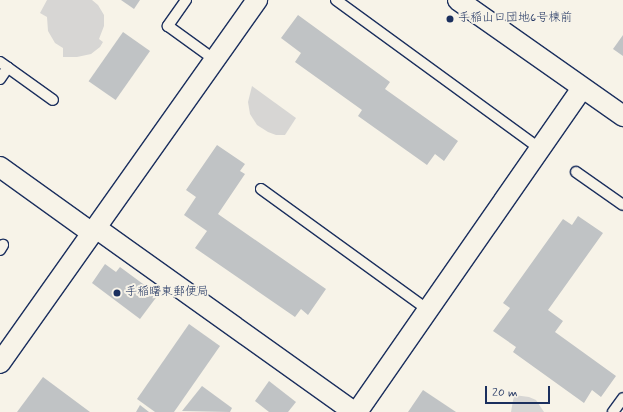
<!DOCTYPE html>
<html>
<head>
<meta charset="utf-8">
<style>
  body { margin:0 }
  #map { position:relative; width:623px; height:412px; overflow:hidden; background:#f7f3e8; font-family:Mynerve,"Klee One",sans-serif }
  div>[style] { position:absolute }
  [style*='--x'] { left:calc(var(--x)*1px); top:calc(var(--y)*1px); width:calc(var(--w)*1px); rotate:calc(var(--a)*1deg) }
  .green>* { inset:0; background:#d7d6d4 }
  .building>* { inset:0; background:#c0c3c5; transform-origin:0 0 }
  .roads { filter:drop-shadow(1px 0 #1b2f5e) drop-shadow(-1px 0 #1b2f5e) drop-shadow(0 1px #1b2f5e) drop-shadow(0 -1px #1b2f5e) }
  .lane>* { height:10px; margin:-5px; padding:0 5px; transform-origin:5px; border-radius:5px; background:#f7f3e8 }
  .street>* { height:20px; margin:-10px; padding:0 10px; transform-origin:10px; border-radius:10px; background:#f7f3e8 }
  .dots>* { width:11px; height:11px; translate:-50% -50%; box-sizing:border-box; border:2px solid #f7f3e8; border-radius:50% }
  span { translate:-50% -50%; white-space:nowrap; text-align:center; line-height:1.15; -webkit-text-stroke:4px #f7f3e8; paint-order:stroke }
  .poi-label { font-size:12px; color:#1b2f5e }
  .left { translate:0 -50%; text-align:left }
  .scale { position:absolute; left:485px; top:386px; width:65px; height:18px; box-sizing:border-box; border:2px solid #1b2f5e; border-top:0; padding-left:5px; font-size:12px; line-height:14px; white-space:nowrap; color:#1b2f5e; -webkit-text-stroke:3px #f7f3e8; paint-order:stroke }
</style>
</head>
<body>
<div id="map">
  <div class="green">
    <i style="clip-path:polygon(47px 0,92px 0,98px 5px,104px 15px,104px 26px,99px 39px,103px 42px,100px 47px,91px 54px,77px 57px,63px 57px,63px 48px,55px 43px,48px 31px,47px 17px,40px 13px)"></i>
    <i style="clip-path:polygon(252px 86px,296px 118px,285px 135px,276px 135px,268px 132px,257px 125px,250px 114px,248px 102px)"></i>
    <i style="clip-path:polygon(514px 395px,529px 397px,536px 400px,544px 412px,511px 412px)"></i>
  </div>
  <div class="building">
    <i style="clip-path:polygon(121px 0,140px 0,134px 9px)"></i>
    <i style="clip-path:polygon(298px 15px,390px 82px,385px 89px,458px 141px,444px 161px,435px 154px,427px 165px,358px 116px,362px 110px,295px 62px,301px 53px,281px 38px)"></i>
    <i style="left:123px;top:32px;width:33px;height:60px;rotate:35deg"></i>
    <i style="clip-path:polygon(623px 35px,623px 56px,613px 49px)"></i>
    <i style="clip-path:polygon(217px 145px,245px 164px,240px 171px,245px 174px,218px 214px,326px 289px,308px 315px,301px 309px,295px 317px,195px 248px,207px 231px,184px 215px,196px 197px,186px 190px)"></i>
    <i style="clip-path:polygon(578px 216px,603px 233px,548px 310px,563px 321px,555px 332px,616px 376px,601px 397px,592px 390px,584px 403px,513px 352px,516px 347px,493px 331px,510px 308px,503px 303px,563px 219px,572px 225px)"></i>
    <i style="clip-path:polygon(105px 264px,116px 272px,120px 267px,158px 295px,140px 319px,92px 283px)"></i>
    <i style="clip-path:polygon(189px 324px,220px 346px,174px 412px,155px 412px,137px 399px)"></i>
    <i style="clip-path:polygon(43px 377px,90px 412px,17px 412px)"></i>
    <i style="clip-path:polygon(269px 381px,296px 402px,288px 412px,269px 412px,255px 401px)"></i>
    <i style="clip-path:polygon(202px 386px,232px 408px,230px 412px,182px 411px)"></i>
    <i style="clip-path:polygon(423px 390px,456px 412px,408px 412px)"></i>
    <i style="clip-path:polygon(140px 405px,149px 412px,136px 412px)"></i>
  </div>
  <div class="roads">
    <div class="lane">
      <i style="--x:186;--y:0;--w:32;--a:125"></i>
      <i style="--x:168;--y:26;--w:58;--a:35.9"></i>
      <i style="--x:336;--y:0;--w:253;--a:36.1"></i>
      <i style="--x:0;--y:62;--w:65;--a:35.6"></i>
      <i style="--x:0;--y:79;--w:14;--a:-56"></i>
      <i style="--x:576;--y:172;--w:57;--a:35.1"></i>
      <i style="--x:261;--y:189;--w:206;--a:35.9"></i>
      <i style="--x:0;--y:250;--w:6;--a:-59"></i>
      <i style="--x:613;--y:412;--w:17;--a:-54"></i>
    </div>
    <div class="street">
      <i style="--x:458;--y:0;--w:202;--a:35.1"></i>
      <i style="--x:0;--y:167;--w:113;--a:35.7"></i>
      <i style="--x:96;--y:228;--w:317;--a:35.5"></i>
      <i style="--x:0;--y:363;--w:445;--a:-54.7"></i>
      <i style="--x:357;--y:412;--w:394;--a:-55.2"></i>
    </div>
  </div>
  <div class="dots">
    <i style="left:450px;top:19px;background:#1b2f5e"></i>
    <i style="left:117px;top:293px;background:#1b2f5e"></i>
  </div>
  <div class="poi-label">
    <span class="left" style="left:458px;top:19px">手稲山口団地6号棟前</span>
    <span class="left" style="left:125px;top:293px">手稲曙東郵便局</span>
  </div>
  <div class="scale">20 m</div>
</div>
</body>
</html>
